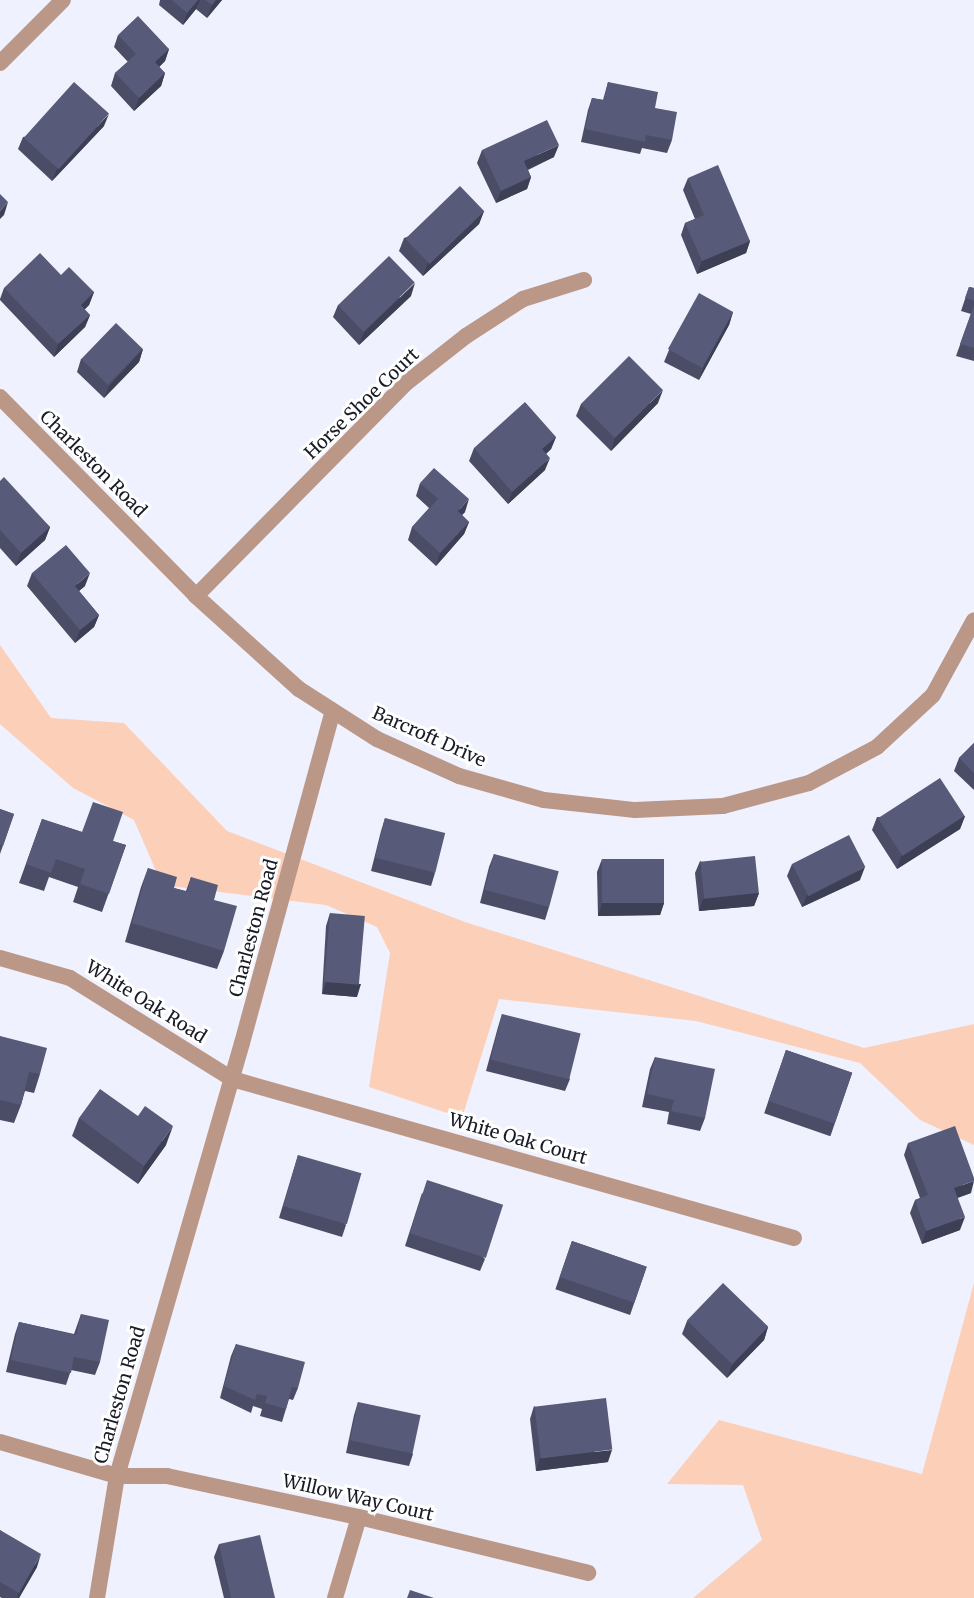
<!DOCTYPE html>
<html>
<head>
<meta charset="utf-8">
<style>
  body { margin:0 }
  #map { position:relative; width:974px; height:1598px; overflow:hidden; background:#eff1ff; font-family:Merriweather,serif }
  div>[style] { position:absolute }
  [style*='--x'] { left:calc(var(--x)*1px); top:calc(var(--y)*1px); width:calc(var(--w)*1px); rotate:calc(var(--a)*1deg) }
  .green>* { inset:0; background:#fccfb9 }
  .minor>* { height:16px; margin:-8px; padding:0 8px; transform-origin:8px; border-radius:8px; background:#ba9786 }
  .wall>* { inset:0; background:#4b4d67; transform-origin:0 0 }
  .shaded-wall>* { inset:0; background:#3d3f54 }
  .building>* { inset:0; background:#575a78; transform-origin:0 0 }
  span { translate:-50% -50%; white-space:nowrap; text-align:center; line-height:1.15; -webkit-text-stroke:6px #fff; paint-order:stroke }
  .street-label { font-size:18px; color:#181a26 }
</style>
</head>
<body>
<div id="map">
  <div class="green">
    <i style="clip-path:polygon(0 645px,51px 718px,124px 723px,227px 831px,465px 922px,864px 1048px,974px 1024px,974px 1145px,920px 1120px,860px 1063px,696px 1021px,499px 999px,462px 1118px,369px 1087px,390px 953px,377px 927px,326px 905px,162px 885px,134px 820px,73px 788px,0 724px)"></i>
    <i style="clip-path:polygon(974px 1283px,974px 1598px,693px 1598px,762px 1540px,743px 1485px,667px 1484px,719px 1420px,922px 1474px)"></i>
  </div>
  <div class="minor">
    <i style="--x:0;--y:63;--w:89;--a:-45"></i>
    <i style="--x:0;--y:397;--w:279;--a:45.4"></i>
    <i style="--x:196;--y:596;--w:139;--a:42.1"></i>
    <i style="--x:299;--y:689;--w:93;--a:32.7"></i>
    <i style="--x:377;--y:739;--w:90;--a:24.3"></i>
    <i style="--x:459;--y:776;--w:88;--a:15.8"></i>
    <i style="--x:544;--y:800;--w:92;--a:6.3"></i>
    <i style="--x:635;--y:810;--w:88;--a:-2.6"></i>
    <i style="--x:723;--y:806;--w:89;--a:-15"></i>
    <i style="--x:809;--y:783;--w:77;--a:-27.9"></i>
    <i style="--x:877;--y:747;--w:76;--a:-42.9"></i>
    <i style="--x:933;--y:695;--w:85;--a:-61.3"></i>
    <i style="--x:196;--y:596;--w:298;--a:-45.4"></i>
    <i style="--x:405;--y:384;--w:78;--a:-38.2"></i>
    <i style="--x:466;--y:336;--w:68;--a:-33"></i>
    <i style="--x:523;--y:299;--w:64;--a:-17.3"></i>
    <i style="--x:0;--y:958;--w:73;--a:15.9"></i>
    <i style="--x:70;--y:978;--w:191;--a:31.9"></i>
    <i style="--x:232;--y:1079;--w:584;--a:15.8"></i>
    <i style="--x:0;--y:1442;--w:122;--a:16.2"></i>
    <i style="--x:117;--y:1476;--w:50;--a:0"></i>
    <i style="--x:167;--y:1476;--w:196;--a:12.1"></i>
    <i style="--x:359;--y:1517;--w:236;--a:13.7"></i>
    <i style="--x:97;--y:1598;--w:124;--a:-80.7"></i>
    <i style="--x:117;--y:1476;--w:451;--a:-73.9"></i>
    <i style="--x:242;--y:1043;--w:344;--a:-74.7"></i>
    <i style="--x:335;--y:1598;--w:84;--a:-73.5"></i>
  </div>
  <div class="wall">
    <i style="clip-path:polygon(160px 0,222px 0,207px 18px,196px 9px,183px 25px,159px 5px)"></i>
    <i style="clip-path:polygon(118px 35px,169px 49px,165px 61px,159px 67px,165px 73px,161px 86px,134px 111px,111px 86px,115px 73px,128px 62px,114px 47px)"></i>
    <i style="clip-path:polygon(608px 82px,655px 108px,672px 140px,667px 153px,642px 148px,640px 154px,581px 142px,588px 110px,592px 98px,603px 100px)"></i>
    <i style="clip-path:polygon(104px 126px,52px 181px,18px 149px,23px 137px)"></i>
    <i style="clip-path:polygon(482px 150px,554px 157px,528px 170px,531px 177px,527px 189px,496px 203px,477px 163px)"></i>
    <i style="clip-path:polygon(688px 178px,750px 241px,746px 253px,697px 274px,681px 235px,685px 223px,695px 219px,683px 190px)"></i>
    <i style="clip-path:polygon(484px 211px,479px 224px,423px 276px,399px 251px,404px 238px)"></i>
    <i style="clip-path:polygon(61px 275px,94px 292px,89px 305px,84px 310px,90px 315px,85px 327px,54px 357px,0 300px,0 299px,4px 288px)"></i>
    <i style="clip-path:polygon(969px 287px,974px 288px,974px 361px,956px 356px,971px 314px,961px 311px)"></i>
    <i style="clip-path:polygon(411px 296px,359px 345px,333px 317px,338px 305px)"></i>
    <i style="clip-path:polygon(733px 312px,729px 325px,699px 380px,664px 362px,669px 350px)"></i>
    <i style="clip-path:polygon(143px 349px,139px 362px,104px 398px,77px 372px,81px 359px)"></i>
    <i style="clip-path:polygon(658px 403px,611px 451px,576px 416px,581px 404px)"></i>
    <i style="clip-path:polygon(556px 437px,551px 449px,546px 454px,545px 470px,508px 504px,469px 461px,474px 448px)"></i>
    <i style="clip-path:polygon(0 481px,50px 527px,45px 540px,16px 566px,0 548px)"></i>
    <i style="clip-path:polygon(420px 483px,465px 512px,462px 515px,469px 522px,464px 534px,436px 566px,408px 540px,412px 527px,429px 508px,416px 496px)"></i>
    <i style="clip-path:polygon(32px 573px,85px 586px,79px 591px,99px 615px,94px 627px,75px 643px,27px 586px)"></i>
    <i style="clip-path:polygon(974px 743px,974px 790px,954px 771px,959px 758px)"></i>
    <i style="clip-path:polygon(0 809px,14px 814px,0 854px)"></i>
    <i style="clip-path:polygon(965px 816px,960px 829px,897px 869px,872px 830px,877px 817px)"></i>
    <i style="clip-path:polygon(385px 818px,435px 873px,431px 886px,371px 871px,381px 831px)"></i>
    <i style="clip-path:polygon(42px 819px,82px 832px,126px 845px,102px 912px,73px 902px,78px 887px,49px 877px,44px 891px,19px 883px)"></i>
    <i style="clip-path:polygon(494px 854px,549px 907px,545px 920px,480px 903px,489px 867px)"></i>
    <i style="clip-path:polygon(602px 859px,664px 903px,660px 915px,598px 916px,597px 872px)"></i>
    <i style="clip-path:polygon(700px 861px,759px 893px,754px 906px,699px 911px,695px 873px)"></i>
    <i style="clip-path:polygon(792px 864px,860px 880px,802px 907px,787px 876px)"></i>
    <i style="clip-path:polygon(148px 868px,174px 888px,186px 891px,191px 877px,214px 900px,224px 951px,217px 969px,125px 942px,141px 887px)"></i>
    <i style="clip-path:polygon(330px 913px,357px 997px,322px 994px,326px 926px)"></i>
    <i style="clip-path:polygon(502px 1014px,570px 1079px,565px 1091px,486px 1071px,498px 1027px)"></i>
    <i style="clip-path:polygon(0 1036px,40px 1074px,34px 1093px,25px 1091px,21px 1105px,14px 1123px,0 1120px)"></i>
    <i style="left:786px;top:1050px;width:70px;height:67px;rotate:19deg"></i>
    <i style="clip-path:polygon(655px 1057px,705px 1118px,700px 1131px,667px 1124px,669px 1112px,642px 1107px,650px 1069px)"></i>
    <i style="clip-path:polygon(138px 1116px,166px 1145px,138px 1184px,72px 1136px,79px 1118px)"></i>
    <i style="clip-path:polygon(908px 1143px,971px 1193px,957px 1198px,960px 1230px,922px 1244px,910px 1213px,915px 1200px,920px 1198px,904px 1155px)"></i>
    <i style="clip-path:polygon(298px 1155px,346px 1225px,342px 1237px,279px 1218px)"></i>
    <i style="clip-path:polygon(422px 1193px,485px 1259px,480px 1271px,405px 1246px)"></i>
    <i style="left:572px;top:1241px;width:79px;height:51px;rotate:19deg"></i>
    <i style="clip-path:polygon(81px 1314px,100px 1362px,95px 1375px,71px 1370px,66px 1385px,6px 1372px,15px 1334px,19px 1322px,74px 1334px)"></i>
    <i style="clip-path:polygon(687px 1321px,768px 1327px,764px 1340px,727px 1378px,682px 1334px)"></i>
    <i style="clip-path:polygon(236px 1344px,298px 1388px,293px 1400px,289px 1399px,282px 1422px,260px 1416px,262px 1409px,253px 1406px,251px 1413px,220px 1398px,231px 1356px)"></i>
    <i style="clip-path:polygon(358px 1402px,413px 1454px,409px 1466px,346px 1453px,354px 1415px)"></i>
    <i style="clip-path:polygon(534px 1406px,608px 1462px,536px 1471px,530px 1419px)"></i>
    <i style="clip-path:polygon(0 1530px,37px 1567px,19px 1598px,2px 1598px,0 1597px)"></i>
    <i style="clip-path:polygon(219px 1544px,275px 1598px,224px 1598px,214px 1557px)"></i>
  </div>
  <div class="shaded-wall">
    <i style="clip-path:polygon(198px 0,200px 0,196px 9px,183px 25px,187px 13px)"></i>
    <i style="clip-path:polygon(216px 0,222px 0,207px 18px,212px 5px)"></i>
    <i style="clip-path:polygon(169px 49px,165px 61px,151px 75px,155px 62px)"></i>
    <i style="clip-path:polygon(165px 73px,161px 86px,134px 111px,139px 98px)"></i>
    <i style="clip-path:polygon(109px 114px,104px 126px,52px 181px,57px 169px)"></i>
    <i style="clip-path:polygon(559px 145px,554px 157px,519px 173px,524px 161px)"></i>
    <i style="clip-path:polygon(531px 177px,527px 189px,496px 203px,501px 191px)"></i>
    <i style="clip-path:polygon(8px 202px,4px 215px,0 219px,0 211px)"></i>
    <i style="clip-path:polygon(484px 211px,479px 224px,423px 276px,428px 263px)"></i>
    <i style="clip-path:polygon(750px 241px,746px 253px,697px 274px,702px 261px)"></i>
    <i style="clip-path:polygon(415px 283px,411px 296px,359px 345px,364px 332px)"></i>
    <i style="clip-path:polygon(94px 292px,89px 305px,76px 318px,81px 305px)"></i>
    <i style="clip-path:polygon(733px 312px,729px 325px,699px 380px,703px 368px)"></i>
    <i style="clip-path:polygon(90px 315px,85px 327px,54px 357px,58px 344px)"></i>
    <i style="clip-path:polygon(143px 349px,139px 362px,104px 398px,109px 386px)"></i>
    <i style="clip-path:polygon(663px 390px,658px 403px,611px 451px,615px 438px)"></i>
    <i style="clip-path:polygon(556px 437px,551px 449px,537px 462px,542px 449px)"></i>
    <i style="clip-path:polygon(550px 458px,545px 470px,508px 504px,512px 492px)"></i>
    <i style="clip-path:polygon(469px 499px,465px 512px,453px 524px,458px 511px)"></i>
    <i style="clip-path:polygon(469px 522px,464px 534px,436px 566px,440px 553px)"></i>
    <i style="clip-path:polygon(50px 527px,45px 540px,16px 566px,21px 553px)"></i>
    <i style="clip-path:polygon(90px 573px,85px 586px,70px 598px,75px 586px)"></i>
    <i style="clip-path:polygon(99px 615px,94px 627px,75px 643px,80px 630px)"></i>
    <i style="clip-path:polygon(965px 816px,960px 829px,897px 869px,901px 856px)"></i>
    <i style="clip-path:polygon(865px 867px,860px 880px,802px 907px,807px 895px)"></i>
    <i style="clip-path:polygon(759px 893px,754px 906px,699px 911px,703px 899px)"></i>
    <i style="clip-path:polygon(602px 903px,664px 903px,660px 915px,598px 916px)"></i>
    <i style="clip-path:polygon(326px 982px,361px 984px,357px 997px,322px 994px)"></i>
    <i style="clip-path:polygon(173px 1126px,166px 1145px,138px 1184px,144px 1166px)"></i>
    <i style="clip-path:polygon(974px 1181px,971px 1193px,949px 1201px,954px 1188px)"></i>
    <i style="clip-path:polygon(965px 1217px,960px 1230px,922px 1244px,926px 1231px)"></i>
    <i style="clip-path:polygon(768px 1327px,764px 1340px,727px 1378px,732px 1365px)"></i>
    <i style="clip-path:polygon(612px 1450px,608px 1462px,536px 1471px,540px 1458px)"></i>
    <i style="clip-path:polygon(41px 1554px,37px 1567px,19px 1598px,17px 1598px,19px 1593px)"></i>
  </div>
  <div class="building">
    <i style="clip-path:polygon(172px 0,198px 0,187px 13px)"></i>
    <i style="clip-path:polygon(205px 0,216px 0,212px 5px)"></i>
    <i style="clip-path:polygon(138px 16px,169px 49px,155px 62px,165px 73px,139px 98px,115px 73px,136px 54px,118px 35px)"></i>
    <i style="left:74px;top:82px;width:47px;height:75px;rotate:42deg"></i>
    <i style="clip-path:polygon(608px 82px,658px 92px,655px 108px,677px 112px,672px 140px,646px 135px,645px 142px,585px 129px,592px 98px,604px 100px)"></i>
    <i style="clip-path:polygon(547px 120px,559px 145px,524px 161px,531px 177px,501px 191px,482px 150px)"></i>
    <i style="clip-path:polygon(718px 165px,750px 241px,702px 261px,685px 223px,704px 215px,688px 178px)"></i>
    <i style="left:460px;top:186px;width:35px;height:76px;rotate:46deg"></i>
    <i style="clip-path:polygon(0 194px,8px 202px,0 211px)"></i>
    <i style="clip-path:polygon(40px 253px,61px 275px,69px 267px,94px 292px,81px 305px,90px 315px,58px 344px,4px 288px)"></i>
    <i style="left:389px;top:256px;width:37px;height:71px;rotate:46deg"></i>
    <i style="clip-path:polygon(969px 287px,974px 288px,974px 301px,965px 298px)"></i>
    <i style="left:699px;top:293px;width:39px;height:64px;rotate:29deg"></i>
    <i style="clip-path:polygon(974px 305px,974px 348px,960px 344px)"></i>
    <i style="left:116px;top:323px;width:37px;height:50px;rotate:44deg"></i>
    <i style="left:629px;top:356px;width:48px;height:68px;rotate:45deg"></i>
    <i style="clip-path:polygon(525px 402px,556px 437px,542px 449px,550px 458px,512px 492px,474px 448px)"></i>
    <i style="clip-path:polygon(434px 468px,469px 499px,458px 511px,469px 522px,440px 553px,412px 527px,438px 499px,420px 483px)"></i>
    <i style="clip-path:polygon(4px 477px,50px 527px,21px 553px,0 530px,0 481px)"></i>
    <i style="clip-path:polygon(66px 545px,90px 573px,75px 586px,99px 615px,80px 630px,32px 573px)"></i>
    <i style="clip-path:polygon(974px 743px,974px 773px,959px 758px)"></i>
    <i style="left:940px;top:778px;width:45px;height:74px;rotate:57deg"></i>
    <i style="clip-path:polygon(93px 802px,123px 812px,113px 841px,126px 845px,109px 894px,80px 884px,85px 869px,56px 859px,51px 873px,26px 864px,42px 819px,82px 832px)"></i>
    <i style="clip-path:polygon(0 809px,14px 814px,3px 846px,0 845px)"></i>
    <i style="left:385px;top:818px;width:62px;height:41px;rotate:14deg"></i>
    <i style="left:849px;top:835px;width:36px;height:64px;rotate:63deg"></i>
    <i style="left:494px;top:854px;width:67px;height:37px;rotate:15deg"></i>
    <i style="left:755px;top:856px;width:37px;height:55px;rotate:84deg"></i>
    <i style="left:602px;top:859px;width:62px;height:44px"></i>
    <i style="clip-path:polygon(148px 868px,177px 877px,174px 888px,187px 892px,191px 877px,218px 885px,214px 900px,237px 906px,224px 951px,132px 923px)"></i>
    <i style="left:330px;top:913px;width:35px;height:69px;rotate:5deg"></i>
    <i style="left:502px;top:1014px;width:81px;height:47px;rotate:14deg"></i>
    <i style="clip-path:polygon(0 1036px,47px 1048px,40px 1074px,29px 1072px,21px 1105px,0 1100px)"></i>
    <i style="left:786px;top:1050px;width:70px;height:54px;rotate:19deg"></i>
    <i style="clip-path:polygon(655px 1057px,715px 1069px,705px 1118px,671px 1111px,674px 1100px,647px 1094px)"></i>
    <i style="clip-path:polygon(100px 1089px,138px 1116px,145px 1106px,173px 1126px,144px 1166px,79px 1118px)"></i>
    <i style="clip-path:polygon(955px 1126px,974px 1178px,974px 1181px,954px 1188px,965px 1217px,926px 1231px,915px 1200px,928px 1195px,908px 1143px)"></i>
    <i style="left:298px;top:1155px;width:66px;height:53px;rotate:16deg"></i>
    <i style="left:427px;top:1180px;width:80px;height:56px;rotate:18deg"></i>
    <i style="left:572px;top:1241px;width:79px;height:38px;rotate:19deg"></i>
    <i style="left:723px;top:1283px;width:63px;height:52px;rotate:44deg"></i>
    <i style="clip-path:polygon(81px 1314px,109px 1320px,100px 1362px,74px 1357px,71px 1373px,11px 1360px,19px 1322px,76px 1335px)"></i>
    <i style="clip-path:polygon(236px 1344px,305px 1362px,298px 1388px,292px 1387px,286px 1409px,265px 1403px,267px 1396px,257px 1394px,255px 1400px,224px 1386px)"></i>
    <i style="left:606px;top:1398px;width:52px;height:72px;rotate:83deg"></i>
    <i style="left:358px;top:1402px;width:64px;height:39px;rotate:12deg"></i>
    <i style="clip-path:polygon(0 1530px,41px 1554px,19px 1593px,0 1582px)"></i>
    <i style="clip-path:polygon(260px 1535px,275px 1598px,231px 1598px,219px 1544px)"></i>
    <i style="clip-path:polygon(410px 1590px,434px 1598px,407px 1598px)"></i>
  </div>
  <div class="street-label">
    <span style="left:362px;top:404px;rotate:-44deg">Horse Shoe Court</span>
    <span style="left:93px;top:464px;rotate:45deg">Charleston Road</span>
    <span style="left:429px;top:737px;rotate:24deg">Barcroft Drive</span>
    <span style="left:254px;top:928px;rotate:-75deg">Charleston Road</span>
    <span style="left:146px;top:1002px;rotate:32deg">White Oak Road</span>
    <span style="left:518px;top:1139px;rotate:16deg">White Oak Court</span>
    <span style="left:120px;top:1395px;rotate:-74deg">Charleston Road</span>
    <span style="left:358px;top:1498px;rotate:13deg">Willow Way Court</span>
  </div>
</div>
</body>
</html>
